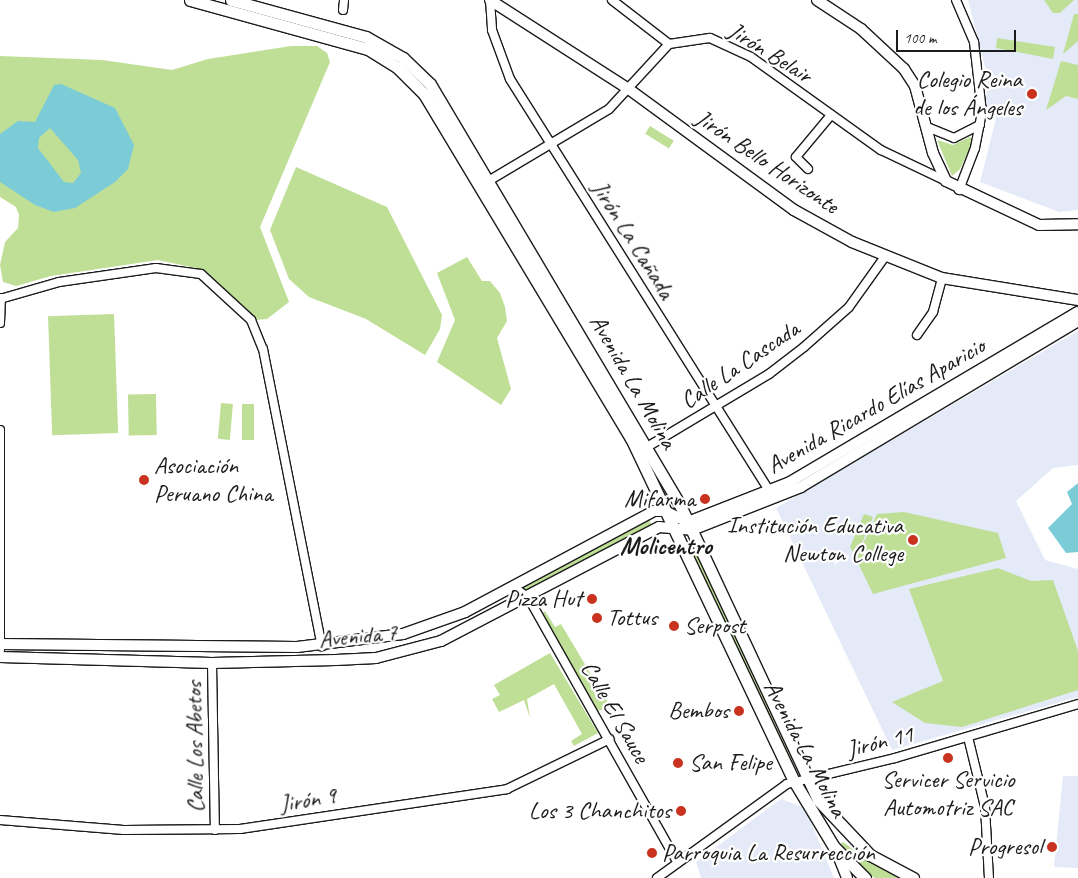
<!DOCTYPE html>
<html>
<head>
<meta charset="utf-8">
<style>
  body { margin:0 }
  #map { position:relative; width:1078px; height:878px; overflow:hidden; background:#fff; font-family:Caveat,sans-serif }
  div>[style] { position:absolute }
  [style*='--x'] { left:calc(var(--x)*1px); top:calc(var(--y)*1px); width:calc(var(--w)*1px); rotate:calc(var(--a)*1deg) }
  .built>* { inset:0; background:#e4eaf8 }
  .green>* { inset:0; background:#bfde96; transform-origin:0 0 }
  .water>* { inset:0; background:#7cccd8 }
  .roads { filter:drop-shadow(1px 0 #1c1c1c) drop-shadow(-1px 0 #1c1c1c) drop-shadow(0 1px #1c1c1c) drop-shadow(0 -1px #1c1c1c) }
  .street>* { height:8px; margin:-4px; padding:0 4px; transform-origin:4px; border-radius:4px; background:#fff }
  .secondary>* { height:10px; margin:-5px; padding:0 5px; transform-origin:5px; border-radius:5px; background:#fff }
  .primary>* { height:11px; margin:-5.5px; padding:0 5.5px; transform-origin:5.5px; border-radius:5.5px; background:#fff }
  .dots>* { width:14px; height:14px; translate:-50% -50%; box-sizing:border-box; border:2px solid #fff; border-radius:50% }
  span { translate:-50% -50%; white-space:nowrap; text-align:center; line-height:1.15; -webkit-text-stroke:4.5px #fff; paint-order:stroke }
  .street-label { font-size:24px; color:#1c1c1c }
  .poi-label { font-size:24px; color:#1c1c1c }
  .right { translate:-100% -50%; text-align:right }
  .left { translate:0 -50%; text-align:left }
  .neighbourhood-label { font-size:25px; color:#1c1c1c; font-weight:700 }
  .scale { position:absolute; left:896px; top:30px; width:120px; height:22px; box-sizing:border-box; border:2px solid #1c1c1c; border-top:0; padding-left:6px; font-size:15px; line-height:18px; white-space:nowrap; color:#1c1c1c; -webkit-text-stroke:4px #fff; paint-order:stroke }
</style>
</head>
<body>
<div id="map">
  <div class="built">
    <i style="clip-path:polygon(968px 0,1078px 0,1078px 210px,1059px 212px,980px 182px,997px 114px,985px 110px,988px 78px)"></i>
    <i style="clip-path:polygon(1078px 331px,1078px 465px,1053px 468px,1016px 501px,1045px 560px,1078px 569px,1078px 697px,892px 750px,776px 508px)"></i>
    <i style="clip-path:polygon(1063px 776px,1078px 776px,1078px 868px,1054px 867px)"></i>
    <i style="clip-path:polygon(781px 799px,805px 808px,834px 878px,701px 878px,696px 862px)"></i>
  </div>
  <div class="green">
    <i style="clip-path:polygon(1044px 0,1074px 0,1060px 13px,1053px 13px)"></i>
    <i style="clip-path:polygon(1074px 14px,1078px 14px,1078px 41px,1063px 54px)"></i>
    <i style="clip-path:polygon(997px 38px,1055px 47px,1053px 59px,996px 48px)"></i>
    <i style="clip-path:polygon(291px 46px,317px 46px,327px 53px,330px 62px,260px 227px,289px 302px,267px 319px,255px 320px,196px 268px,158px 260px,51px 276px,16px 286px,3px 282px,0 265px,5px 242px,18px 228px,19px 215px,16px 207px,0 197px,0 56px,102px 60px,172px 70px,208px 59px)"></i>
    <i style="clip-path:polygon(1061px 61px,1078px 65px,1078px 99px,1066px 96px,1046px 110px)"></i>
    <i style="left:650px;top:126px;width:28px;height:9px;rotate:32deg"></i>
    <i style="clip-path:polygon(970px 137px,973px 141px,960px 169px,952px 176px,937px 140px,953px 145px)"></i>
    <i style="clip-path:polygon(296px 167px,387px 207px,442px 315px,440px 329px,425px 355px,366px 319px,309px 297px,289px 279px,270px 230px)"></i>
    <i style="clip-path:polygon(467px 257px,482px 281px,490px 281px,500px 293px,505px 307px,507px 321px,497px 338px,511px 389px,501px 405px,437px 362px,455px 320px,437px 273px)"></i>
    <i style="left:114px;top:314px;width:119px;height:66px;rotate:88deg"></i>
    <i style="left:156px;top:394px;width:41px;height:28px;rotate:89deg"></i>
    <i style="left:221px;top:403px;width:12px;height:36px;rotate:5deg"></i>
    <i style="left:242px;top:404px;width:12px;height:36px"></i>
    <i style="clip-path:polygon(904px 512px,998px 533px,1006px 558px,873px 594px,856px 559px,877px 514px)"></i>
    <i style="clip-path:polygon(864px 514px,873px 517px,856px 557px,850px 547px)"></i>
    <i style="clip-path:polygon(649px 518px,651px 524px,530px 593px,523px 587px)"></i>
    <i style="clip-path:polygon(694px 545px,726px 618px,797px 771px,793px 772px,689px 547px)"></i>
    <i style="clip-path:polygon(998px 568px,1031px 581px,1053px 580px,1078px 651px,1078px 690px,962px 727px,925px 723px,892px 702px,943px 681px,909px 589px)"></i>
    <i style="clip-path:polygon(545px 611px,555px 627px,561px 624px,611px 708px,597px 711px,541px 614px)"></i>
    <i style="clip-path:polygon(550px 653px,598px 733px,574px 746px,571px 741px,582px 734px,554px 684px,527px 699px,530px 718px,524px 700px,499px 712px,492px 699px,500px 695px,494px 685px)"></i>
    <i style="clip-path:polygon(843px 842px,857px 852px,898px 878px,875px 878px,858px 868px,840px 845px)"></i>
  </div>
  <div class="water">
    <i style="clip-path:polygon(evenodd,61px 84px,115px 108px,134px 145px,128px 169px,115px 182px,75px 208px,54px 212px,35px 205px,0 182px,0 134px,18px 121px,35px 122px,54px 85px,61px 84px,50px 128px,78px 160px,81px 173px,73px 183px,64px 182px,38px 148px,39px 138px,50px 128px)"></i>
    <i style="clip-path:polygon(1078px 483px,1078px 552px,1066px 553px,1048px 528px,1072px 504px,1067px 492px)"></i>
  </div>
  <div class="roads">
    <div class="street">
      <i style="--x:490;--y:0;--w:30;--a:86"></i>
      <i style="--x:492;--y:30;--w:52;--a:69.8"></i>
      <i style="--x:510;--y:79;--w:487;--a:57.8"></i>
      <i style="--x:612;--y:0;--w:72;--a:37.7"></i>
      <i style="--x:956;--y:0;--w:46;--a:66.8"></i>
      <i style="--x:974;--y:42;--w:70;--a:83.5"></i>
      <i style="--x:982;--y:112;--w:37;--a:101"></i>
      <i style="--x:975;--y:148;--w:45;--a:110.9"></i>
      <i style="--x:343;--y:10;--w:10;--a:-84"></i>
      <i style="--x:927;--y:127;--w:29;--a:22"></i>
      <i style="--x:954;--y:138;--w:29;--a:-27"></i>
      <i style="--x:808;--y:169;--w:17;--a:-135"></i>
      <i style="--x:796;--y:157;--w:55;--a:-50.2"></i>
      <i style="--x:485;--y:183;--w:144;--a:-30.8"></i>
      <i style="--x:609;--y:109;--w:88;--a:-47.3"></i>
      <i style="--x:669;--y:44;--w:41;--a:-8.3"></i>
      <i style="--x:710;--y:38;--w:45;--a:24.9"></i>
      <i style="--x:751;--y:57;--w:160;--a:35.6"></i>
      <i style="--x:881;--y:150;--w:72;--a:25.5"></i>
      <i style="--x:0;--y:299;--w:61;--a:-16.1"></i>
      <i style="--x:59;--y:282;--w:98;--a:-8.2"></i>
      <i style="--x:156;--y:268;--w:45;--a:7.6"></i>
      <i style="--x:201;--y:274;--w:68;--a:42.6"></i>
      <i style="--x:251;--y:320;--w:31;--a:68"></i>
      <i style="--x:263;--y:349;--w:303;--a:78.8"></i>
      <i style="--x:0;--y:323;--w:25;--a:-88"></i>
      <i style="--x:917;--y:335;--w:28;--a:-55"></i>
      <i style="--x:933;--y:312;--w:35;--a:-75"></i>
      <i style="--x:0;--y:430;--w:220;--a:90"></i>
      <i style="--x:642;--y:450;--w:148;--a:-30.9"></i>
      <i style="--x:769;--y:374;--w:44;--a:-37.6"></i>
      <i style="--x:804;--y:347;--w:60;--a:-41.6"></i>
      <i style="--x:849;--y:307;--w:60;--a:-54.5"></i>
      <i style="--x:513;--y:587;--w:18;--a:34"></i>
      <i style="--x:528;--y:597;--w:305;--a:60.6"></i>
      <i style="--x:212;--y:663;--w:167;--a:89"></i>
      <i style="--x:968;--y:737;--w:72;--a:76.3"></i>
      <i style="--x:985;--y:807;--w:71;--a:86.8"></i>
      <i style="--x:0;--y:820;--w:124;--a:4.6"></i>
      <i style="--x:124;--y:830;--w:116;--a:-0.5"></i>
      <i style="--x:240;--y:829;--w:270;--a:-8.5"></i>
      <i style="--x:507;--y:789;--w:114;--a:-25.9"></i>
      <i style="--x:657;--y:878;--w:160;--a:-35.9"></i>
      <i style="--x:787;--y:784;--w:111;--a:-13.5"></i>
      <i style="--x:895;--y:758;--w:191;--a:-16.4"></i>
    </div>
    <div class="secondary">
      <i style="--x:490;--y:0;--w:166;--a:32.7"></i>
      <i style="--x:630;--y:90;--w:203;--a:36.2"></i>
      <i style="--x:794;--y:210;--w:66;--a:28.9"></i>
      <i style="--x:852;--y:242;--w:97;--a:21.8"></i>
      <i style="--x:942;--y:278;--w:138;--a:9.2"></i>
      <i style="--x:817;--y:0;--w:53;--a:33.4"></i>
      <i style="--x:861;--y:29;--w:59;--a:42.9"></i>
      <i style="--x:904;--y:69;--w:20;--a:57"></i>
      <i style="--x:915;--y:86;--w:69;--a:75"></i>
      <i style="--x:933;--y:153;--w:31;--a:65"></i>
      <i style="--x:946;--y:181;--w:103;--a:25.3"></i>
      <i style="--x:1039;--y:225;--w:39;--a:-1"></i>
      <i style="--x:0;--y:644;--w:297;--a:0.6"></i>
      <i style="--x:297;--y:647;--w:107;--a:-7"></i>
      <i style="--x:403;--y:634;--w:66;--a:-19.5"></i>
      <i style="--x:465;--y:612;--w:214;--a:-28.1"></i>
      <i style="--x:654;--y:511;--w:11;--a:0"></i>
      <i style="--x:665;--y:511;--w:25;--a:26"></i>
      <i style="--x:688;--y:522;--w:110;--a:-21.4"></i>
      <i style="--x:790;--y:482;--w:334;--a:-30.6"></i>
      <i style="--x:0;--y:657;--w:212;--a:1.6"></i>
      <i style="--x:212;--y:663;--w:124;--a:-1.4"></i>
      <i style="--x:336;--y:660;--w:40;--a:-2.9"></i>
      <i style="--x:376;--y:658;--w:67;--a:-14.7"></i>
      <i style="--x:441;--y:641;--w:246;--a:-27.6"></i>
      <i style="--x:659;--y:527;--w:33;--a:5"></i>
      <i style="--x:692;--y:530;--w:117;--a:-21.5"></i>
      <i style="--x:801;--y:487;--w:323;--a:-30.9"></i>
      <i style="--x:835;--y:848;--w:32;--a:68"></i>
    </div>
    <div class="primary">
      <i style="--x:190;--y:0;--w:185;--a:15.4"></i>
      <i style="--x:368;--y:49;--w:36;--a:32"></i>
      <i style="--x:398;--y:68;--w:37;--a:45"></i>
      <i style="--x:424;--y:94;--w:401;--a:59"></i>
      <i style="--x:631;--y:438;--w:380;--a:64.6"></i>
      <i style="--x:794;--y:781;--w:77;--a:58.8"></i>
      <i style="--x:834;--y:847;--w:44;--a:45"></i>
      <i style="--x:231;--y:0;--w:140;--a:15.3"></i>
      <i style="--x:366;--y:37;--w:43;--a:29.6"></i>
      <i style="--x:403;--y:58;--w:37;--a:44"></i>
      <i style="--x:430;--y:84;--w:487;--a:59.3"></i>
      <i style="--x:679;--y:503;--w:328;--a:64.9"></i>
      <i style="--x:818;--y:800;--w:76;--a:46.6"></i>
      <i style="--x:870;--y:855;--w:49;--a:28.1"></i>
    </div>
  </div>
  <div class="dots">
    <i style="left:1032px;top:94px;background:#c8321e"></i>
    <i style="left:144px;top:480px;background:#c8321e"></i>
    <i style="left:705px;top:499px;background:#c8321e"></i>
    <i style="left:913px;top:540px;background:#c8321e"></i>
    <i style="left:592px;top:599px;background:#c8321e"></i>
    <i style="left:597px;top:618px;background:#c8321e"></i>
    <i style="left:674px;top:626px;background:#c8321e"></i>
    <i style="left:739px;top:711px;background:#c8321e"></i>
    <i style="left:948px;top:758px;background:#c8321e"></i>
    <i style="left:678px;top:763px;background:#c8321e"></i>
    <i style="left:681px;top:811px;background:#c8321e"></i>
    <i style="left:1052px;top:847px;background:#c8321e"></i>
    <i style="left:652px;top:853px;background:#c8321e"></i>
  </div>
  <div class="street-label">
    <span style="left:770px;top:53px;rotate:32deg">Jirón Belair</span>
    <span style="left:767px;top:162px;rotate:34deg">Jirón Bello Horizonte</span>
    <span style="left:633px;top:240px;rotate:58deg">Jirón La Cañada</span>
    <span style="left:740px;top:365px;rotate:-34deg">Calle La Cascada</span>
    <span style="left:633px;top:382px;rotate:60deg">Avenida La Molina</span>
    <span style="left:876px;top:406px;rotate:-30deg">Avenida Ricardo Elías Aparicio</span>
    <span style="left:358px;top:636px;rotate:-6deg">Avenida 7</span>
    <span style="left:615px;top:712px;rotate:60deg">Calle El Sauce</span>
    <span style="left:880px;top:742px;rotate:-14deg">Jirón 11</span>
    <span style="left:195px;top:747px;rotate:-91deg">Calle Los Abetos</span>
    <span style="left:805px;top:749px;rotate:62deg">Avenida La Molina</span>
    <span style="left:308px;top:800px;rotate:-9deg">Jirón 9</span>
  </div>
  <div class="poi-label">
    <span class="right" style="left:1022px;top:94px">Colegio Reina<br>de los Ángeles</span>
    <span class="left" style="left:154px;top:480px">Asociación<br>Peruano China</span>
    <span class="right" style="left:695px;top:499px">Mifarma</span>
    <span class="right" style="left:903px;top:540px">Institución Educativa<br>Newton College</span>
    <span class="right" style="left:582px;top:599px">Pizza Hut</span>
    <span class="left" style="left:607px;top:618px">Tottus</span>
    <span class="left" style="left:684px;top:626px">Serpost</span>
    <span class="right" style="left:729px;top:711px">Bembos</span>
    <span class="left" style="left:689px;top:763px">San Felipe</span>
    <span style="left:948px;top:794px">Servicer Servicio<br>Automotriz SAC</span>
    <span class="right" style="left:671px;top:811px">Los 3 Chanchitos</span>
    <span class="right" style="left:1042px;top:847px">Progresol</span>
    <span class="left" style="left:662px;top:853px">Parroquia La Resurrección</span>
  </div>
  <div class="neighbourhood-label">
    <span style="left:666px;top:546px">Molicentro</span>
  </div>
  <div class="scale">100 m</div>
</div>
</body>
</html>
